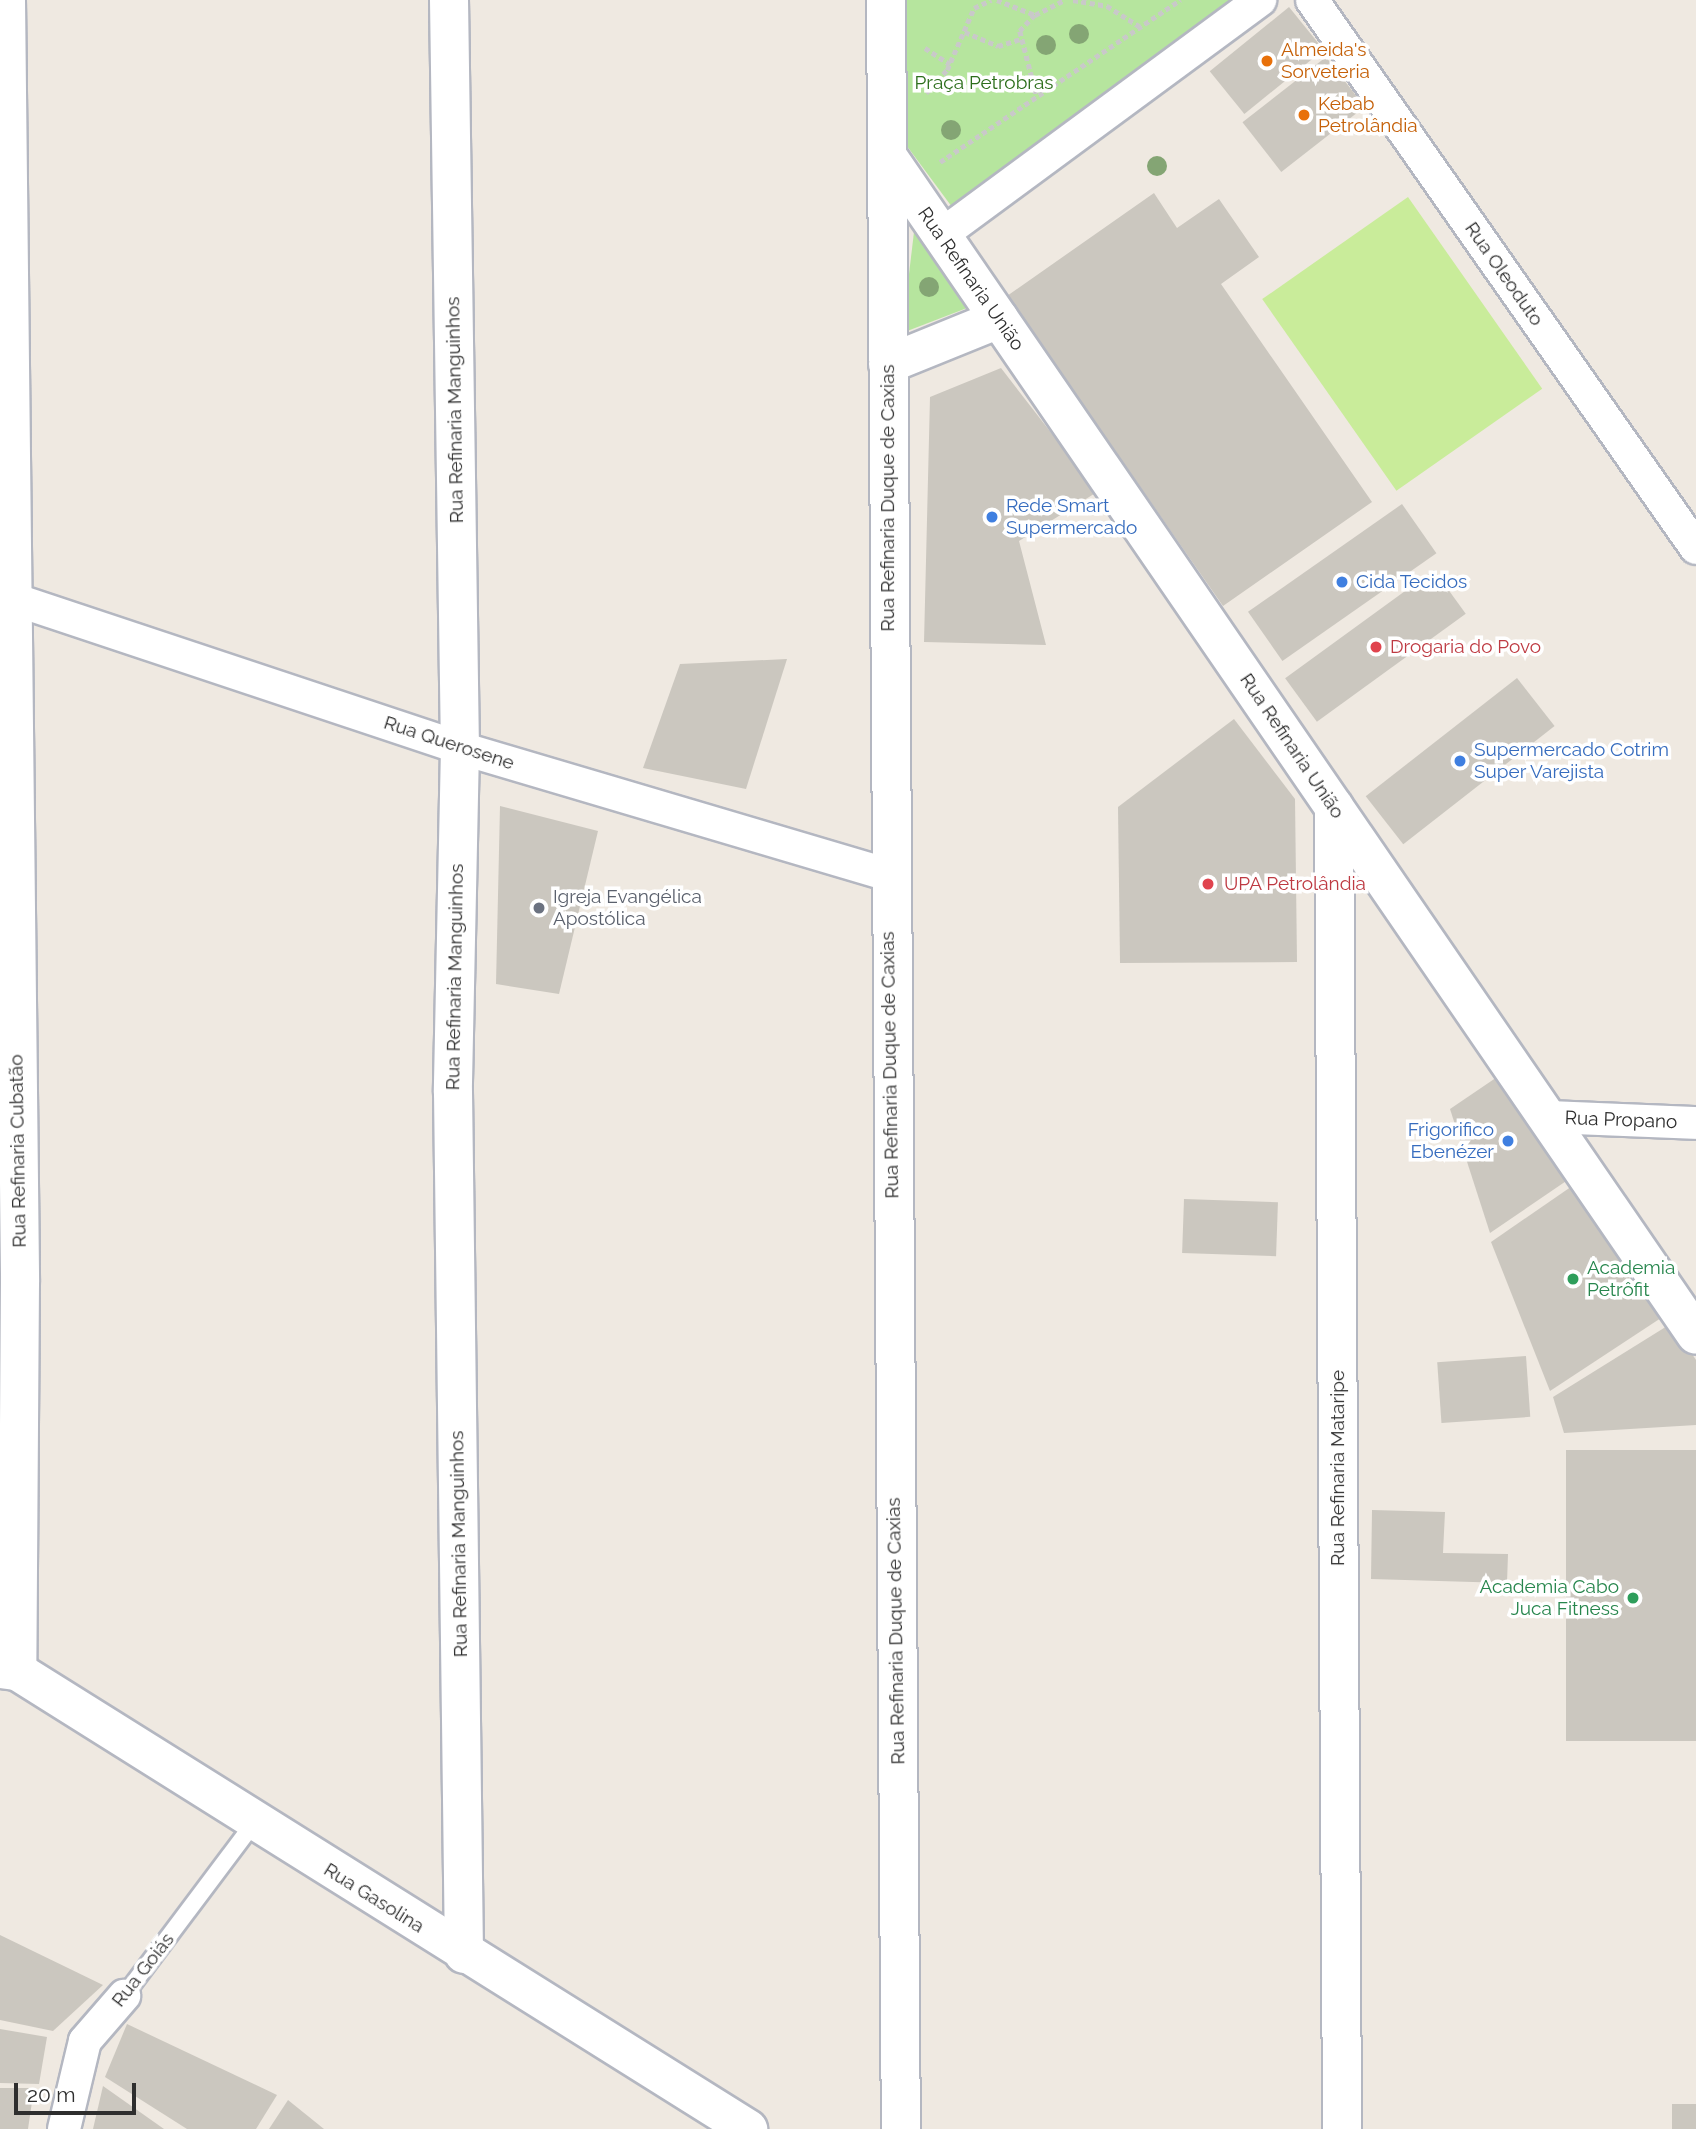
<!DOCTYPE html>
<html>
<head>
<meta charset="utf-8">
<style>
  body { margin:0 }
  #map { position:relative; width:1696px; height:2129px; overflow:hidden; background:#efe9e1; font-family:Raleway,sans-serif }
  div>[style] { position:absolute }
  [style*='--x'] { left:calc(var(--x)*1px); top:calc(var(--y)*1px); width:calc(var(--w)*1px); rotate:calc(var(--a)*1deg) }
  .green>* { inset:0; background:#b6e59e }
  .pitch>* { inset:0; background:#c9ec9a; transform-origin:0 0 }
  .building>* { inset:0; background:#cbc7bf; transform-origin:0 0 }
  .path>* { height:4.5px; margin-top:-2.25px; transform-origin:0; background:repeating-linear-gradient(90deg,#c9c9c9 0 5px,transparent 0 8.5px) }
  .roads { filter:drop-shadow(2px 0 #b4b7c1) drop-shadow(-2px 0 #b4b7c1) drop-shadow(0 2px #b4b7c1) drop-shadow(0 -2px #b4b7c1) }
  .lane>* { height:16px; margin:-8px; padding:0 8px; transform-origin:8px; border-radius:8px; background:#fff }
  .street>* { height:32px; margin:-16px; padding:0 16px; transform-origin:16px; border-radius:16px; background:#fff }
  .secondary>* { height:38px; margin:-19px; padding:0 19px; transform-origin:19px; border-radius:19px; background:#fff }
  .trees>* { width:20px; height:20px; margin:-10px; border-radius:50%; background:#84a574 }
  .dots>* { width:19px; height:19px; translate:-50% -50%; box-sizing:border-box; border:4px solid #fff; border-radius:50% }
  span { translate:-50% -50%; white-space:nowrap; text-align:center; line-height:1.15; -webkit-text-stroke:7px #fff; paint-order:stroke }
  .food-label { font-size:19px; color:#c56008 }
  .left { translate:0 -50%; text-align:left }
  .park-label { font-size:19px; color:#2c6e1b }
  .street-label { font-size:19px; color:#2e2e2e }
  .shop-label { font-size:19px; color:#366cbe }
  .right { translate:-100% -50%; text-align:right }
  .health-label { font-size:19px; color:#be3a42 }
  .worship-label { font-size:19px; color:#5b616d }
  .leisure-label { font-size:19px; color:#27864d }
  .scale { position:absolute; left:14px; top:2083px; width:122px; height:32px; box-sizing:border-box; border:4px solid #2e2e2e; border-top:0; padding-left:9px; font-size:21px; line-height:24px; white-space:nowrap; color:#2e2e2e; -webkit-text-stroke:5px #fff; paint-order:stroke }
</style>
</head>
<body>
<div id="map">
  <div class="green">
    <i style="clip-path:polygon(901px 0,1245px 0,952px 207px,901px 138px)"></i>
    <i style="clip-path:polygon(914px 232px,967px 308px,902px 333px)"></i>
  </div>
  <div class="pitch">
    <i style="left:1408px;top:197px;width:234px;height:178px;rotate:55deg"></i>
  </div>
  <div class="building">
    <i style="left:1289px;top:7px;width:55px;height:102px;rotate:51deg"></i>
    <i style="left:1326px;top:57px;width:63px;height:106px;rotate:52deg"></i>
    <i style="clip-path:polygon(1154px 193px,1177px 228px,1219px 199px,1259px 257px,1221px 284px,1372px 502px,1223px 606px,1007px 296px)"></i>
    <i style="clip-path:polygon(1001px 368px,1097px 492px,1019px 541px,1046px 645px,924px 642px,930px 397px)"></i>
    <i style="left:1402px;top:504px;width:60px;height:188px;rotate:55deg"></i>
    <i style="left:1434px;top:570px;width:54px;height:184px;rotate:54deg"></i>
    <i style="clip-path:polygon(787px 659px,746px 789px,643px 768px,680px 664px)"></i>
    <i style="left:1517px;top:678px;width:61px;height:192px;rotate:52deg"></i>
    <i style="clip-path:polygon(1234px 719px,1295px 799px,1297px 962px,1120px 963px,1118px 807px)"></i>
    <i style="clip-path:polygon(500px 806px,598px 831px,559px 994px,496px 984px)"></i>
    <i style="clip-path:polygon(1506px 1071px,1578px 1173px,1490px 1233px,1450px 1109px)"></i>
    <i style="clip-path:polygon(1578px 1182px,1664px 1316px,1550px 1391px,1491px 1242px)"></i>
    <i style="left:1184px;top:1199px;width:94px;height:54px;rotate:2deg"></i>
    <i style="clip-path:polygon(1672px 1323px,1696px 1360px,1696px 1425px,1564px 1433px,1553px 1397px)"></i>
    <i style="left:1526px;top:1356px;width:61px;height:89px;rotate:86deg"></i>
    <i style="left:1696px;top:1450px;width:291px;height:130px;rotate:90deg"></i>
    <i style="clip-path:polygon(1372px 1510px,1445px 1512px,1443px 1553px,1508px 1554px,1507px 1583px,1371px 1579px)"></i>
    <i style="clip-path:polygon(0 1935px,103px 1985px,53px 2031px,0 2020px)"></i>
    <i style="clip-path:polygon(127px 2024px,277px 2095px,256px 2129px,187px 2129px,105px 2077px)"></i>
    <i style="clip-path:polygon(0 2029px,47px 2037px,39px 2084px,0 2083px)"></i>
    <i style="clip-path:polygon(103px 2086px,164px 2129px,93px 2129px)"></i>
    <i style="clip-path:polygon(0 2088px,34px 2088px,28px 2129px,0 2129px)"></i>
    <i style="clip-path:polygon(288px 2100px,324px 2129px,269px 2129px)"></i>
    <i style="left:1696px;top:2104px;width:25px;height:24px;rotate:90deg"></i>
  </div>
  <div class="path">
    <i style="--x:997;--y:0;--w:41;--a:21.5"></i>
    <i style="--x:1035;--y:15;--w:33;--a:-27"></i>
    <i style="--x:1073;--y:0;--w:35;--a:10"></i>
    <i style="--x:1107;--y:6;--w:39;--a:32"></i>
    <i style="--x:1035;--y:15;--w:22;--a:133"></i>
    <i style="--x:1020;--y:31;--w:68;--a:75.6"></i>
    <i style="--x:965;--y:32;--w:36;--a:23"></i>
    <i style="--x:998;--y:46;--w:24;--a:-17"></i>
    <i style="--x:925;--y:48;--w:30;--a:33"></i>
    <i style="--x:926;--y:93;--w:31;--a:-48"></i>
    <i style="--x:947;--y:70;--w:68;--a:-66.5"></i>
    <i style="--x:974;--y:8;--w:19;--a:-25"></i>
    <i style="--x:940;--y:162;--w:290;--a:-34"></i>
  </div>
  <div class="roads">
    <div class="lane">
      <i style="--x:124;--y:1996;--w:215;--a:-53.1"></i>
    </div>
    <div class="street">
      <i style="--x:1312;--y:0;--w:669;--a:54.98"></i>
      <i style="--x:940;--y:236;--w:398;--a:-36.4"></i>
      <i style="--x:13;--y:599;--w:471;--a:18.4"></i>
      <i style="--x:460;--y:748;--w:446;--a:16.5"></i>
      <i style="--x:1547;--y:1117;--w:149;--a:2.3"></i>
      <i style="--x:64;--y:2129;--w:90;--a:-76.6"></i>
      <i style="--x:85;--y:2041;--w:60;--a:-49.1"></i>
    </div>
    <div class="secondary">
      <i style="--x:6;--y:0;--w:1282;--a:89.37"></i>
      <i style="--x:20;--y:1282;--w:389;--a:90.4"></i>
      <i style="--x:449;--y:0;--w:748;--a:89.16"></i>
      <i style="--x:460;--y:748;--w:344;--a:91.2"></i>
      <i style="--x:453;--y:1092;--w:862;--a:89.27"></i>
      <i style="--x:886;--y:0;--w:2129;--a:89.6"></i>
      <i style="--x:888;--y:157;--w:1428;--a:55.55"></i>
      <i style="--x:888;--y:364;--w:120;--a:-22.1"></i>
      <i style="--x:1334;--y:807;--w:1322;--a:89.65"></i>
      <i style="--x:0;--y:1669;--w:17;--a:7"></i>
      <i style="--x:17;--y:1671;--w:863;--a:32.07"></i>
    </div>
  </div>
  <div class="trees">
    <i style="left:1079px;top:34px"></i>
    <i style="left:1046px;top:45px"></i>
    <i style="left:951px;top:130px"></i>
    <i style="left:1157px;top:166px"></i>
    <i style="left:929px;top:287px"></i>
  </div>
  <div class="dots">
    <i style="left:1267px;top:61px;background:#e8710a"></i>
    <i style="left:1304px;top:115px;background:#e8710a"></i>
    <i style="left:992px;top:517px;background:#3f7fe0"></i>
    <i style="left:1342px;top:582px;background:#3f7fe0"></i>
    <i style="left:1376px;top:647px;background:#e0444e"></i>
    <i style="left:1460px;top:761px;background:#3f7fe0"></i>
    <i style="left:1208px;top:884px;background:#e0444e"></i>
    <i style="left:539px;top:908px;background:#6b7280"></i>
    <i style="left:1508px;top:1141px;background:#3f7fe0"></i>
    <i style="left:1573px;top:1279px;background:#2e9e5b"></i>
    <i style="left:1633px;top:1598px;background:#2e9e5b"></i>
  </div>
  <div class="food-label">
    <span class="left" style="left:1281px;top:61px">Almeida's<br>Sorveteria</span>
    <span class="left" style="left:1318px;top:115px">Kebab<br>Petrolândia</span>
  </div>
  <div class="park-label">
    <span style="left:984px;top:83px">Praça Petrobras</span>
  </div>
  <div class="street-label">
    <span style="left:1504px;top:274px;rotate:55deg">Rua Oleoduto</span>
    <span style="left:971px;top:279px;rotate:55deg">Rua Refinaria União</span>
    <span style="left:455px;top:410px;rotate:-91deg">Rua Refinaria Manguinhos</span>
    <span style="left:888px;top:498px;rotate:-90deg">Rua Refinaria Duque de Caxias</span>
    <span style="left:449px;top:743px;rotate:18deg">Rua Querosene</span>
    <span style="left:1292px;top:746px;rotate:56deg">Rua Refinaria União</span>
    <span style="left:455px;top:977px;rotate:-89deg">Rua Refinaria Manguinhos</span>
    <span style="left:890px;top:1065px;rotate:-91deg">Rua Refinaria Duque de Caxias</span>
    <span style="left:1621px;top:1120px;rotate:2deg">Rua Propano</span>
    <span style="left:18px;top:1151px;rotate:-91deg">Rua Refinaria Cubatão</span>
    <span style="left:1338px;top:1468px;rotate:-90deg">Rua Refinaria Mataripe</span>
    <span style="left:459px;top:1544px;rotate:-91deg">Rua Refinaria Manguinhos</span>
    <span style="left:896px;top:1631px;rotate:-91deg">Rua Refinaria Duque de Caxias</span>
    <span style="left:374px;top:1898px;rotate:32deg">Rua Gasolina</span>
    <span style="left:143px;top:1970px;rotate:-52deg">Rua Goiás</span>
  </div>
  <div class="shop-label">
    <span class="left" style="left:1006px;top:517px">Rede Smart<br>Supermercado</span>
    <span class="left" style="left:1356px;top:582px">Cida Tecidos</span>
    <span class="left" style="left:1474px;top:761px">Supermercado Cotrim<br>Super Varejista</span>
    <span class="right" style="left:1494px;top:1141px">Frigorifico<br>Ebenézer</span>
  </div>
  <div class="health-label">
    <span class="left" style="left:1390px;top:647px">Drogaria do Povo</span>
    <span class="left" style="left:1224px;top:884px">UPA Petrolândia</span>
  </div>
  <div class="worship-label">
    <span class="left" style="left:553px;top:908px">Igreja Evangélica<br>Apostólica</span>
  </div>
  <div class="leisure-label">
    <span class="left" style="left:1587px;top:1279px">Academia<br>Petrôfit</span>
    <span class="right" style="left:1619px;top:1598px">Academia Cabo<br>Juca Fitness</span>
  </div>
  <div class="scale">20 m</div>
</div>
</body>
</html>
